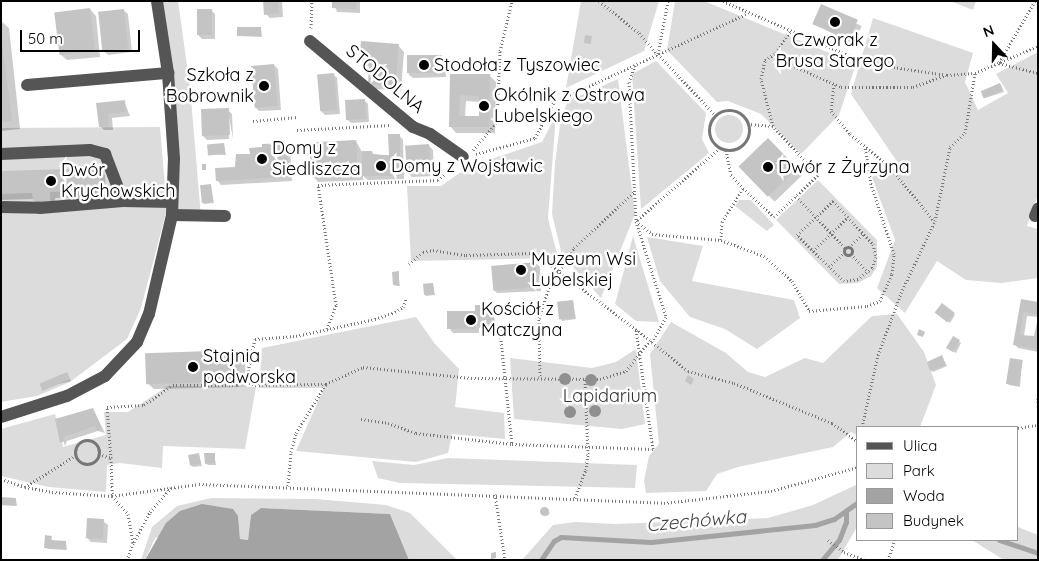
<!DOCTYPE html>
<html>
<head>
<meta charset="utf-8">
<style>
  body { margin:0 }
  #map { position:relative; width:1039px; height:561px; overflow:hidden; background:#fff; font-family:Quicksand,sans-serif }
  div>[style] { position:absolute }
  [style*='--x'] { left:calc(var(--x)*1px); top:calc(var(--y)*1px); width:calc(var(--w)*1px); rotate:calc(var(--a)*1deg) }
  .green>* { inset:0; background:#dcdcdc }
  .round { border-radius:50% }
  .water>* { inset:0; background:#a3a3a3 }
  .shadow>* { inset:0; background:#0003; transform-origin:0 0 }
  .stream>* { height:5px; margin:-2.5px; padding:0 2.5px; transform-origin:2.5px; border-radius:2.5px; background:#a3a3a3 }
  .building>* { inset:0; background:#c4c4c4; transform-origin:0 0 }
  .path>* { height:3px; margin-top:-1.5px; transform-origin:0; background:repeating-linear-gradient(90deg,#777 0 1px,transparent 0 3.5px) }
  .path>.ring { margin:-1.5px; padding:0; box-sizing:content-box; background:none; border:3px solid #777; border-radius:50% }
  .minor>* { height:12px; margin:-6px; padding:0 6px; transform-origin:6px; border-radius:6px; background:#555 }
  .trees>* { width:12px; height:12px; margin:-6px; border-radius:50%; background:#8f8f8f }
  .dots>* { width:14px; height:14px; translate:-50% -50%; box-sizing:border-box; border:2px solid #fff; border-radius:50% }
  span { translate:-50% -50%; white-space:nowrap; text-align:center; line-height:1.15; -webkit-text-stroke:5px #fff; paint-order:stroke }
  .poi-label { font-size:18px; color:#000 }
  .left { translate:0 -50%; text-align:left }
  .right { translate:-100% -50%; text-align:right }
  .street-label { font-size:18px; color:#000 }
  .park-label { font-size:18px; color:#333 }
  .water-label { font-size:19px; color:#444; font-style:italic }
  .frame { position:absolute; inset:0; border:2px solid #000; pointer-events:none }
  .legend { position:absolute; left:856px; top:426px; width:162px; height:115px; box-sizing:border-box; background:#fff; border:1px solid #999; margin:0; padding:6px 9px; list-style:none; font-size:15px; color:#000 }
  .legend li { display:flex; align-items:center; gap:10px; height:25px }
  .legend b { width:25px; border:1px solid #999 }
  .north { position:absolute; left:969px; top:20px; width:50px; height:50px; -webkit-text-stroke:4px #fff; paint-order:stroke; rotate:339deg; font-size:14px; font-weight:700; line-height:20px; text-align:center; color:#000 }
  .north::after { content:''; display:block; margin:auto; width:18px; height:22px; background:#000; clip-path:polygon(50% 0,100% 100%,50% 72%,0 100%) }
  .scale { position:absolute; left:20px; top:30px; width:120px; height:22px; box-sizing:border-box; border:2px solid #000; border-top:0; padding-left:6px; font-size:15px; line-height:18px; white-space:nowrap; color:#000; -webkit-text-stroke:4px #fff; paint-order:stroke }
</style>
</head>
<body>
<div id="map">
  <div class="green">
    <i style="clip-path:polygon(157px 1px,178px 1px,190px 87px,201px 217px,172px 215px)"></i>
    <i style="clip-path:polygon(581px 1px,659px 1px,644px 51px,566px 88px)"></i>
    <i style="clip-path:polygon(675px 1px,704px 1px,856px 64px,839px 115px,801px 154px,761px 114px,728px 101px,717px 102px,667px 50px)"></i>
    <i style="clip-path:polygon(950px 1px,976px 1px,973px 10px)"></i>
    <i style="clip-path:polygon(873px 18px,973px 53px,965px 82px,978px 110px,1008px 93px,996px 74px,1038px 52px,1038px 195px,1027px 226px,1038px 229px,1038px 278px,1001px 283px,966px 280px,937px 261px,905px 313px,877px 288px,895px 240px,872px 177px,900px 166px,851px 94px)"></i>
    <i style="clip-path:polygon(656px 61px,706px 113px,702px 139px,709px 153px,641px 209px,632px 74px)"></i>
    <i style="clip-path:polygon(618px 79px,635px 214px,601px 298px,562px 255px,552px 214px,555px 163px,561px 118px,568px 101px)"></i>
    <i class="round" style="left:715px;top:115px;width:28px;height:28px"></i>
    <i style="clip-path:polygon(556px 115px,548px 218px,558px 258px,411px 261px,407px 186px,441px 186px,468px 167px,542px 142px)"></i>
    <i style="clip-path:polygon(160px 127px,167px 209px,141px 308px,127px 339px,70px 382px,37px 396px,1px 402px,1px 128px)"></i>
    <i style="clip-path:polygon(818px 180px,877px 240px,877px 267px,871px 276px,858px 283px,839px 284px,776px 220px)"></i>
    <i style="clip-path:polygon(739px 200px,751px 200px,774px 225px,767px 231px,735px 206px)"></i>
    <i style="clip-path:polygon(633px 236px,659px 322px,636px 321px,615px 304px)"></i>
    <i style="clip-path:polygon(647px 237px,703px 246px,692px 281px,794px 300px,800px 318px,757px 349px,725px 329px,690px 317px,660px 281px)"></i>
    <i style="clip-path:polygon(897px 314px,924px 352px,936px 385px,920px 427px,858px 427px,858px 436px,851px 432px,833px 447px,738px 467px,717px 474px,706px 491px,646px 493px,644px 481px,649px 456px,659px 444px,650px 354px,671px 322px,726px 353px,748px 372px,765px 377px,805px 358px,823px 363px,872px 316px)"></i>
    <i style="clip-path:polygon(416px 317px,435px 344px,459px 369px,455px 407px,504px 413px,505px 439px,452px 434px,448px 453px,416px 462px,296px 451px,324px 388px,259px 388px,262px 348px)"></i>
    <i style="clip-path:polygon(636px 349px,645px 424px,622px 429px,514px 419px,510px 358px,592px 368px,616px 362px)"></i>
    <i style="clip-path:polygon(168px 386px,256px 387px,245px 449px,163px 446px,162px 468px,120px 463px,107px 465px,106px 492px,49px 487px,1px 476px,1px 429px,55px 414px,63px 447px,106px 435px,104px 412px,128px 412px)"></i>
    <i style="clip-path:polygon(448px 458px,637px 465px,635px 488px,400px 483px,378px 478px,372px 461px,414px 465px)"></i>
    <i style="clip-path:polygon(858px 484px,858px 525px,838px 560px,522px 560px,553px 525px,575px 522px,615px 524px,768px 518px,813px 505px)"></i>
    <i style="clip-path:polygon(211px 498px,316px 499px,386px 505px,410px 513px,457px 560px,409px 560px,390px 514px,261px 508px,251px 515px,248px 540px,240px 539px,238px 516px,155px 538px,145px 560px,141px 560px,152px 527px,177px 506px)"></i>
    <i style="clip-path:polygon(1018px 527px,1038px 535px,1038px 560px,1004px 560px,972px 540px,1018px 540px)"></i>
  </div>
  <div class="water">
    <i style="clip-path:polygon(202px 504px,233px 509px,238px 516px,240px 539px,248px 540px,251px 515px,261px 508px,390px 514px,409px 560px,145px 560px,166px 523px,180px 511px)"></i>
  </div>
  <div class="shadow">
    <i style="clip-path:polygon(264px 1px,282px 1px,283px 17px,270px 18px,266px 14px)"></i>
    <i style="clip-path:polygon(333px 1px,360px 1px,360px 13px,337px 12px)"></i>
    <i style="left:822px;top:5px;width:45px;height:20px;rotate:28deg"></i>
    <i style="clip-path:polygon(90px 9px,96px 16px,100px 57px,67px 60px,60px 54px)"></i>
    <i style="clip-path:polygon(123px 10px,128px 14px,132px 52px,108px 55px,104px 51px)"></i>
    <i style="clip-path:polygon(211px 10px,215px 14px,215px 39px,202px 39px,198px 35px)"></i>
    <i style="clip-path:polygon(1px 21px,9px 28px,20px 129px,1px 131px)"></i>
    <i style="clip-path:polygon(261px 28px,262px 37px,238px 36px)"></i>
    <i style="clip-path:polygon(398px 45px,404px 52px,401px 91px,375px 89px,369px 83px,370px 67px,360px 61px)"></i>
    <i style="clip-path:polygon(441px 57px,445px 61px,446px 77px,413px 78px,408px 74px)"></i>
    <i style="clip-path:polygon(274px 65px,278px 69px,281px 110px,259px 111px,255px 107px)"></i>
    <i style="clip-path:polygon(333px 74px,337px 78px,340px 114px,325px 115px,321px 111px)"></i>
    <i style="clip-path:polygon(evenodd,451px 75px,490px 76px,496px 82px,495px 133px,456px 133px,450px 126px,451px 75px,466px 101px,480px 102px,480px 117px,465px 117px,466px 101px)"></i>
    <i style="clip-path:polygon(1001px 86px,1004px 92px,985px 98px)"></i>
    <i style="clip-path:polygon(364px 100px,368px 104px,369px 122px,351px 123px,347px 119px)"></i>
    <i style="clip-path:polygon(124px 101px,130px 116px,112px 118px,113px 130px,104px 130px,100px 126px,98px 104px)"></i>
    <i style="clip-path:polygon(228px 110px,232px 114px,233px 139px,228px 112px,229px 139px,207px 140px,203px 136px)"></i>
    <i style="clip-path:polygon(399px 135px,403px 140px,404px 179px,368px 180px,363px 176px,363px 180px,318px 182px,312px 175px,356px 141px,362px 152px,390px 156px)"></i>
    <i style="left:768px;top:140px;width:49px;height:38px;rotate:46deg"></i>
    <i style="clip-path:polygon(224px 144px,226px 155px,209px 154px)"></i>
    <i style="clip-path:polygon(286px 144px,290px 148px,292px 181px,221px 185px,217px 180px,251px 155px)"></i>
    <i style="clip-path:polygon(429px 146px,433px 150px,434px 176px,412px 177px,408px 173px)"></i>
    <i style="clip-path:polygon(99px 169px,105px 175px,106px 196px,55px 198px,56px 206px,40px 207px,34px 199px,1px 200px,1px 173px)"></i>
    <i style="clip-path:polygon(211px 186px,214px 203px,204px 204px,202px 202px)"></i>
    <i style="clip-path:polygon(536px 263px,540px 267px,541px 291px,497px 293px,493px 289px)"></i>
    <i style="clip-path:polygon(398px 273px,400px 286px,396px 286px,394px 285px)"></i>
    <i style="clip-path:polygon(433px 284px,435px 295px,426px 296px,424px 294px)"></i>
    <i style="clip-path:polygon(1022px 300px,1038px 303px,1038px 317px,1027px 316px,1024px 336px,1035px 338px,1038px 319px,1038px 352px,1018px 348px,1014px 344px)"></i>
    <i style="clip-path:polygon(573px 301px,576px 319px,562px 321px,561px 319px)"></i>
    <i style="clip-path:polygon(490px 306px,498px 328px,479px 328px,479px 333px,453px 333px,449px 328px)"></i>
    <i style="clip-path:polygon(938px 314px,954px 314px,955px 315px,950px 323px)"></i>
    <i style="clip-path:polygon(954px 338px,961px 343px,956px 353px,950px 350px)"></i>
    <i style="clip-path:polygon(239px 352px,245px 358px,246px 387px,154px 389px,147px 383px)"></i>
    <i style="clip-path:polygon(943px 359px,947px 366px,933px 372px,931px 370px)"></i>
    <i style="clip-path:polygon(1022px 361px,1020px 387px,1009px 385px,1007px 383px)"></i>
    <i style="clip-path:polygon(67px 374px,71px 381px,43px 388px)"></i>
    <i style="clip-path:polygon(93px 409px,105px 433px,98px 431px,67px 441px,65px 446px,57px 420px)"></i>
    <i style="clip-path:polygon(214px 454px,216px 465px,208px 465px,206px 463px)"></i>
    <i style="clip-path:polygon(199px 455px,202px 466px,193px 467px,191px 465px)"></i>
    <i style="clip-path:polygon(16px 499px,17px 506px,2px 504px)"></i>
    <i style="clip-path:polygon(543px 508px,550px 513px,547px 516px,542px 511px)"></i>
    <i style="clip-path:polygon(103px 521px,108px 525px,107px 543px,91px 542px,87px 538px)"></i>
    <i style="clip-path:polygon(51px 537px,52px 541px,66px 542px,67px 550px,47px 549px)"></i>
  </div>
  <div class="stream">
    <i style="--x:999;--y:540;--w:41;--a:18.4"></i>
    <i style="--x:541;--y:560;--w:23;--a:-56"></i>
    <i style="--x:554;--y:541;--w:8;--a:-30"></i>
    <i style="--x:561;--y:537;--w:90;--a:3.2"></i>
    <i style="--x:651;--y:542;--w:165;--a:-5.9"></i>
    <i style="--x:815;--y:525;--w:20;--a:-18"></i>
    <i style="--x:834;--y:519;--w:29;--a:-35"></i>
    <i style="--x:822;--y:560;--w:26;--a:-50"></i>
    <i style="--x:839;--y:540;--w:19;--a:-69"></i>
    <i style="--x:846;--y:522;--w:11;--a:-90"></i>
  </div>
  <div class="building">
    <i style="clip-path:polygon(263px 1px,278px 1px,279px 13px,264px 15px)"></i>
    <i style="clip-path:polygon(332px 1px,357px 1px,356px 9px,332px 8px)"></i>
    <i style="left:821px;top:4px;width:40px;height:22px;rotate:23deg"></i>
    <i style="left:90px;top:8px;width:43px;height:36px;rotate:83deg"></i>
    <i style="left:124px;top:9px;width:40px;height:26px;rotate:84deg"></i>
    <i style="left:197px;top:9px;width:15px;height:26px"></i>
    <i style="left:237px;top:27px;width:24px;height:9px"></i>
    <i style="clip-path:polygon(1px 34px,12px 121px,1px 122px)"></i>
    <i style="left:585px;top:35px;width:7px;height:8px;rotate:8deg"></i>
    <i style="clip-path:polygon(361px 41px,399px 44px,395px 86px,368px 84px,369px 62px,359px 61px)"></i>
    <i style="left:442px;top:55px;width:18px;height:35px;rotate:90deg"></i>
    <i style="left:274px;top:64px;width:42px;height:23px;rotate:85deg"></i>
    <i style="left:334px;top:73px;width:37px;height:17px;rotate:85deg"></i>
    <i style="clip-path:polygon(evenodd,450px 74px,490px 74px,489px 127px,449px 127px,450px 74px,460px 95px,479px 96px,479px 116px,459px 116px,460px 95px)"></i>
    <i style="left:1000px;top:83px;width:8px;height:21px;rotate:67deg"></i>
    <i style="left:365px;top:99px;width:20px;height:20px;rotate:87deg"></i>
    <i style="clip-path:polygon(125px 100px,126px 112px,108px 114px,109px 126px,99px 127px,96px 103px)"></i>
    <i style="left:229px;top:108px;width:27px;height:28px;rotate:88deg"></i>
    <i style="clip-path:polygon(388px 134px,400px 134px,400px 176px,362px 176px,362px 151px,372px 151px,373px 155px,389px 155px)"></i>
    <i style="left:768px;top:138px;width:42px;height:41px;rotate:46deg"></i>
    <i style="left:356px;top:140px;width:34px;height:47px;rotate:87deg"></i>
    <i style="left:224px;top:143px;width:11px;height:17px;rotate:85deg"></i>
    <i style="clip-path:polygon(287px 143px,288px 177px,216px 181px,215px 168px,235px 167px,236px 154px,250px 154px,249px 148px,262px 147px,262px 144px)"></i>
    <i style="left:429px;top:144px;width:28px;height:24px;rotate:86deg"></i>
    <i style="left:202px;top:164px;width:4px;height:6px"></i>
    <i style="clip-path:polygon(100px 168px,101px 190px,50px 192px,50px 201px,33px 201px,32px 193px,1px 194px,1px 171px)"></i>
    <i style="left:211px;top:184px;width:18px;height:11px;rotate:84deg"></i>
    <i style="left:536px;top:262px;width:25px;height:45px;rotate:85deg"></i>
    <i style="clip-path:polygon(399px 271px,399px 285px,393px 285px,392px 272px)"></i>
    <i style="left:433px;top:283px;width:11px;height:10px;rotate:85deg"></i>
    <i style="clip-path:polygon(1021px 299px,1038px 302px,1038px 315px,1023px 312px,1020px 335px,1034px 336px,1038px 318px,1038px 349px,1013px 345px)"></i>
    <i style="left:573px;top:300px;width:18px;height:16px;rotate:84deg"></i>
    <i style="left:942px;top:303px;width:16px;height:12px;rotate:38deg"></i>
    <i style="clip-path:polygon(475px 305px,491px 305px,495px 324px,476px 324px,476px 329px,447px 329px,447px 311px,475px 311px)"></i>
    <i style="clip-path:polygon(919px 329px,925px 332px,923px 337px,917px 335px)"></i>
    <i style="left:953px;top:336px;width:8px;height:14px;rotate:30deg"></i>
    <i style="left:239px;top:350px;width:31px;height:94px;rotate:88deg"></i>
    <i style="clip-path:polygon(942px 355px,946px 365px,930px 371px,927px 362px)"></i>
    <i style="left:1010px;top:358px;width:13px;height:26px;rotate:9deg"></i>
    <i style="left:67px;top:372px;width:8px;height:30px;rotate:67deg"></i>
    <i style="clip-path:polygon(688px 375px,694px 379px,691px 385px,685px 381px)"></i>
    <i style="clip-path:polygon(93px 408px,102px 429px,97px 431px,95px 426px,63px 437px,65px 441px,60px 443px,55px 419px)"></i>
    <i style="left:199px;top:453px;width:11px;height:11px;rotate:80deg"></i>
    <i style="clip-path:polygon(204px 453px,215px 453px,215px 463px,205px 464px)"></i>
    <i style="left:1px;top:497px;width:15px;height:8px;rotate:4deg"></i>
    <i class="round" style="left:539.5px;top:506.5px;width:9px;height:9px"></i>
    <i style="left:87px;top:518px;width:17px;height:20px;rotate:3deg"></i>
    <i style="clip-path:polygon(45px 535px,52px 536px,51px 540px,66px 541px,66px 549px,44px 548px)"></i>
    <i style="clip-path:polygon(496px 552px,496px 558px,491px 559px,491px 553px)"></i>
  </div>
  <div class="path">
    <i style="--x:599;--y:1;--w:51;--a:38.7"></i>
    <i style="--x:639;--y:33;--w:28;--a:49"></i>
    <i style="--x:668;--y:1;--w:54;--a:100.7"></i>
    <i style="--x:658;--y:54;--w:83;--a:46.9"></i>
    <i style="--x:723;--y:1;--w:156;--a:23.4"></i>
    <i style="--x:866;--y:63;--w:82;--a:8.4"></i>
    <i style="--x:947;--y:75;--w:28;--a:-4"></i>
    <i style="--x:975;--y:73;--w:69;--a:-23.2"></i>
    <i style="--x:1035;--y:1;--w:72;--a:120.1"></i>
    <i style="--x:999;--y:63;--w:40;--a:14.4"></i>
    <i style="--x:311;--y:28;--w:27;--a:-88"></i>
    <i style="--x:776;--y:53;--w:27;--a:-57"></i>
    <i style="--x:635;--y:65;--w:18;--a:109"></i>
    <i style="--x:629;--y:82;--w:139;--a:87.1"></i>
    <i style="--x:636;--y:221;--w:21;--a:39"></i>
    <i style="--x:652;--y:234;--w:69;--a:5"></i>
    <i style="--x:721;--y:240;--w:18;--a:-87"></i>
    <i style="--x:722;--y:222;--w:40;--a:-58"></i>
    <i style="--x:743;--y:188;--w:42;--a:43.1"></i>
    <i style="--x:774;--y:217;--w:61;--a:-43.7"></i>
    <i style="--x:818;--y:175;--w:67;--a:-132.6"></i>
    <i style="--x:773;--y:126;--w:24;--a:-175"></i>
    <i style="--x:834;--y:84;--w:27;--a:96"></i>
    <i style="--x:831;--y:111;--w:30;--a:50"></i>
    <i style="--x:850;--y:134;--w:52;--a:39.5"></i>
    <i style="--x:890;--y:167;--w:70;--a:50.8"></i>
    <i class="ring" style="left:709px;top:110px;width:37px;height:37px"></i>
    <i style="--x:253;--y:121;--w:44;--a:-5.2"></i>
    <i style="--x:773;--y:126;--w:49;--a:-104.3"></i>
    <i style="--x:761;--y:79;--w:19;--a:-78"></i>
    <i style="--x:765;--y:60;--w:13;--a:-32"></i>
    <i style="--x:776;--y:53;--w:19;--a:39"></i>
    <i style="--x:791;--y:65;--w:55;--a:23.7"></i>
    <i style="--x:841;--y:87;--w:72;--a:0"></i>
    <i style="--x:913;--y:87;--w:35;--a:-20"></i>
    <i style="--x:297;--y:130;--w:93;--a:-3.1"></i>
    <i style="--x:720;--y:148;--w:111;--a:139"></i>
    <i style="--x:636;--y:221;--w:101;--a:72.6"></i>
    <i style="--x:666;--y:317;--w:29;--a:119"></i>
    <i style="--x:652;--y:342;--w:46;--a:38.9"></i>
    <i style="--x:688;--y:371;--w:48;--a:14.6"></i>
    <i style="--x:734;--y:383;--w:106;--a:22.2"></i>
    <i style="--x:832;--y:423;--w:32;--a:36"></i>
    <i style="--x:473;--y:150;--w:37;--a:-49"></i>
    <i style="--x:497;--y:122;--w:71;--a:-87.6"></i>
    <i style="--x:500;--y:51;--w:51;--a:-76.5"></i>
    <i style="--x:726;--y:150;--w:25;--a:79"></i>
    <i style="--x:731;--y:175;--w:18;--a:47"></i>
    <i style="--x:476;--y:154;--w:61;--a:-15.2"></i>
    <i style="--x:535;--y:138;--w:41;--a:-62.2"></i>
    <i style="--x:554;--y:102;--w:213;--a:-24.6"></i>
    <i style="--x:796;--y:196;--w:71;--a:46.7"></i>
    <i style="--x:833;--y:201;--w:59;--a:47.1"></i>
    <i style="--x:873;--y:244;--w:13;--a:77"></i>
    <i style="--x:876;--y:257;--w:12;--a:110"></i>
    <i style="--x:872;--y:268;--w:18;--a:142"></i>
    <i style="--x:858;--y:279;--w:14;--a:172"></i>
    <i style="--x:844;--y:281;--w:66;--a:-135.6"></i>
    <i style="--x:797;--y:235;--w:50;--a:-43.4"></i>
    <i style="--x:721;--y:240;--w:46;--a:20.4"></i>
    <i style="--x:764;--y:256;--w:38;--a:42"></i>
    <i style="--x:792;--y:281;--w:34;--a:60"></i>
    <i style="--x:809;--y:311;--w:58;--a:-4.9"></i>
    <i style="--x:867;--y:306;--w:14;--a:-21"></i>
    <i style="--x:880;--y:301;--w:30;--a:-66"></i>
    <i style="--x:892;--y:274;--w:20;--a:-84"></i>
    <i style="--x:894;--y:254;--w:74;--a:-108.2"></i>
    <i style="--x:871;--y:184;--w:38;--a:-99"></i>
    <i class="ring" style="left:844px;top:247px;width:5px;height:5px"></i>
    <i style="--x:849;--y:247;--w:21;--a:-43"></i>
    <i style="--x:813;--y:251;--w:49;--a:-44.2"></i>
    <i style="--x:851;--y:254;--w:25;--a:47"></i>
    <i style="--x:409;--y:264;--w:18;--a:-41"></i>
    <i style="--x:423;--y:252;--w:10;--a:-11"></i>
    <i style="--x:433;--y:250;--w:33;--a:9"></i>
    <i style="--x:466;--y:255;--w:69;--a:-1.7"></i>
    <i style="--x:535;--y:253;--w:144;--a:37.1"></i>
    <i style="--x:829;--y:267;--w:21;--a:-43"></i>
    <i style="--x:327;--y:329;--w:26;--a:-69"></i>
    <i style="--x:336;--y:305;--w:121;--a:-98.5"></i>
    <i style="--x:318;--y:185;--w:120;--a:-2.4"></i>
    <i style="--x:438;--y:180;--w:21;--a:-41"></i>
    <i style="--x:500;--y:330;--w:115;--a:84"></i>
    <i style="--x:540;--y:376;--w:58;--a:-91"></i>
    <i style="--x:539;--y:318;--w:35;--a:-72"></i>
    <i style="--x:550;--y:285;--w:44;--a:-57"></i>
    <i style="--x:574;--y:248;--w:82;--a:-43"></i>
    <i style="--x:246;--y:381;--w:10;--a:24"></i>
    <i style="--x:255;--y:385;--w:71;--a:-0.8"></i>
    <i style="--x:326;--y:384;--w:41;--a:-24.7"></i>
    <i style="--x:363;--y:367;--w:109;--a:5.8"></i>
    <i style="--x:471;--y:378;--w:129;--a:0.4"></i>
    <i style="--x:600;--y:379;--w:27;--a:-17"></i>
    <i style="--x:626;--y:371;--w:39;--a:-52"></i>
    <i style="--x:1038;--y:398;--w:8;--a:90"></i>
    <i style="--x:361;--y:419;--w:27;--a:8"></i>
    <i style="--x:388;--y:423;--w:30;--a:20"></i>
    <i style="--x:416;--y:433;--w:97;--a:6.5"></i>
    <i style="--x:512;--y:444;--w:141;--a:2"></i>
    <i style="--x:653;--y:449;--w:121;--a:-98.1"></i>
    <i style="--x:862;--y:427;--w:74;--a:-77.5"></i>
    <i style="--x:878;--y:355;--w:66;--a:-69.6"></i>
    <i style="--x:901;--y:293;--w:80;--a:-64.7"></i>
    <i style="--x:935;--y:221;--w:76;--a:-78.5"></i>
    <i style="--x:950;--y:147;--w:21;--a:-43"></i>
    <i style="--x:965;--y:133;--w:61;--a:-80.5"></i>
    <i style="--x:1018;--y:428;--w:20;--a:-9"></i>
    <i class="ring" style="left:75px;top:440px;width:21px;height:21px"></i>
    <i style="--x:99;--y:454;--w:13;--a:18"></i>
    <i style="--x:111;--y:458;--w:38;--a:88"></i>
    <i style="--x:112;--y:496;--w:24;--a:48"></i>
    <i style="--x:128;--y:514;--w:29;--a:80"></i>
    <i style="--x:133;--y:543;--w:18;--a:109"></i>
    <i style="--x:76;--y:455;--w:60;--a:147.9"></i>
    <i style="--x:25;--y:487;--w:27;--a:10"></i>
    <i style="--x:52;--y:492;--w:60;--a:3.8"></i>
    <i style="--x:112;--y:496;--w:88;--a:-7.9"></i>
    <i style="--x:199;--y:484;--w:465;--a:2.3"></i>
    <i style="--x:664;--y:503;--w:108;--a:-6.4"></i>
    <i style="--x:771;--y:491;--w:90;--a:-15.4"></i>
    <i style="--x:111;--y:458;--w:51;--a:-94.5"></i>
    <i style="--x:107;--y:407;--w:37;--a:-3"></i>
    <i style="--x:144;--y:405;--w:35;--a:-35"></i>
    <i style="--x:173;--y:385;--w:64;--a:0"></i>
    <i style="--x:237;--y:385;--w:10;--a:-24"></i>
    <i style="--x:246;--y:381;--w:43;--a:-77.9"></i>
    <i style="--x:255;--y:339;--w:41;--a:-4.2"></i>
    <i style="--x:296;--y:336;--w:81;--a:-12.1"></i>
    <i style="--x:375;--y:319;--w:21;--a:-19"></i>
    <i style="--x:395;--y:312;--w:9;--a:-32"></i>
    <i style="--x:403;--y:307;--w:9;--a:-69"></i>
    <i style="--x:1;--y:479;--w:25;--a:18"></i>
    <i style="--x:288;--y:486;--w:34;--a:-85"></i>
    <i style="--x:291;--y:452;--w:20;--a:-75"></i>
    <i style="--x:296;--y:433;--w:57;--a:-58.5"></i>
    <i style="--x:495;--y:494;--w:67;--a:81.4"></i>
    <i style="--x:575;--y:498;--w:30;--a:-69"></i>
    <i style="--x:586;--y:470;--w:16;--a:-83"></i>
    <i style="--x:588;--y:454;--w:76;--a:-92.3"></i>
    <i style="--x:828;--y:540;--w:20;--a:37"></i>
    <i style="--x:844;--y:552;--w:22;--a:21"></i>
    <i style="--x:134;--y:542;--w:34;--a:-62"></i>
    <i style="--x:150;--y:512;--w:32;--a:-49"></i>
    <i style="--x:888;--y:560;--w:21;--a:-71"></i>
  </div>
  <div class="minor">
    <i style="--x:310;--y:41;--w:134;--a:39.9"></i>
    <i style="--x:413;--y:127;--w:18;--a:22"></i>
    <i style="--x:430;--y:134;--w:40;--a:34.9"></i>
    <i style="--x:27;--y:85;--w:142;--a:-4.9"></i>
    <i style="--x:1;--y:154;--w:89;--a:-2.6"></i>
    <i style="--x:90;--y:150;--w:16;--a:15"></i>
    <i style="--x:105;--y:154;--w:50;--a:69"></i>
    <i style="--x:1;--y:207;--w:39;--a:1"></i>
    <i style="--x:40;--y:208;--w:83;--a:-4.8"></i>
    <i style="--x:123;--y:201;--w:49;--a:1.2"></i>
    <i style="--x:172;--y:215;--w:53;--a:1.1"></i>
    <i style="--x:1035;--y:216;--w:8;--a:-67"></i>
    <i style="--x:1;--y:417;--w:69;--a:-17.7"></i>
    <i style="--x:67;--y:396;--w:43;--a:-27.8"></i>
    <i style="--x:105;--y:376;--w:47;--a:-46.7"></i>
    <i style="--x:137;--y:342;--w:30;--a:-67"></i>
    <i style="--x:149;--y:314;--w:102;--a:-76.9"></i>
    <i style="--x:172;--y:215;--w:56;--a:-88"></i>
    <i style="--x:174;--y:159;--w:86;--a:-94"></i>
    <i style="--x:168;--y:73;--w:73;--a:-98.7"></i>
  </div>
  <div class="trees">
    <i style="left:565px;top:379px"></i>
    <i style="left:591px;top:380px"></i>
    <i style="left:595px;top:411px"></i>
    <i style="left:570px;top:412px"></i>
  </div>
  <div class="dots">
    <i style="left:835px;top:22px;background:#000"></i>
    <i style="left:424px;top:65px;background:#000"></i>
    <i style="left:264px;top:86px;background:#000"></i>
    <i style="left:484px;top:106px;background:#000"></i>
    <i style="left:262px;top:159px;background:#000"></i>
    <i style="left:381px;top:166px;background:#000"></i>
    <i style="left:768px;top:167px;background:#000"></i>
    <i style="left:51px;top:181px;background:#000"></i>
    <i style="left:521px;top:270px;background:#000"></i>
    <i style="left:471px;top:320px;background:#000"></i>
    <i style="left:193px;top:367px;background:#000"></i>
  </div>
  <div class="poi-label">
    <span style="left:835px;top:51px">Czworak z<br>Brusa Starego</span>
    <span class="left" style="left:434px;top:65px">Stodoła z Tyszowiec</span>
    <span class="right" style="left:254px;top:86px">Szkoła z<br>Bobrownik</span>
    <span class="left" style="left:494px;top:106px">Okólnik z Ostrowa<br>Lubelskiego</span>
    <span class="left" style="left:272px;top:159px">Domy z<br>Siedliszcza</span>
    <span class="left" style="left:391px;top:166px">Domy z Wojsławic</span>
    <span class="left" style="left:778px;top:167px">Dwór z Żyrzyna</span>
    <span class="left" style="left:61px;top:181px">Dwór<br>Krychowskich</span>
    <span class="left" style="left:531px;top:270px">Muzeum Wsi<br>Lubelskiej</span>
    <span class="left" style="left:481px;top:320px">Kościół z<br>Matczyna</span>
    <span class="left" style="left:203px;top:367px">Stajnia<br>podworska</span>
  </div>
  <div class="street-label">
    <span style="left:385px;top:79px;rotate:40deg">STODOLNA</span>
  </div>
  <div class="park-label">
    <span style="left:610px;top:396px">Lapidarium</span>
  </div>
  <div class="water-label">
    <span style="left:696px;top:521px;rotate:-5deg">Czechówka</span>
  </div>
  <div class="frame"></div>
  <ul class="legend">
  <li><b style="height:6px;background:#555"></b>Ulica</li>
  <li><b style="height:14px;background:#dcdcdc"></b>Park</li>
  <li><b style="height:14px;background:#a3a3a3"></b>Woda</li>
  <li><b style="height:14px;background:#c4c4c4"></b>Budynek</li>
  </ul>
  <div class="north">N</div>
  <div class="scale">50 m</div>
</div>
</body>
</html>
